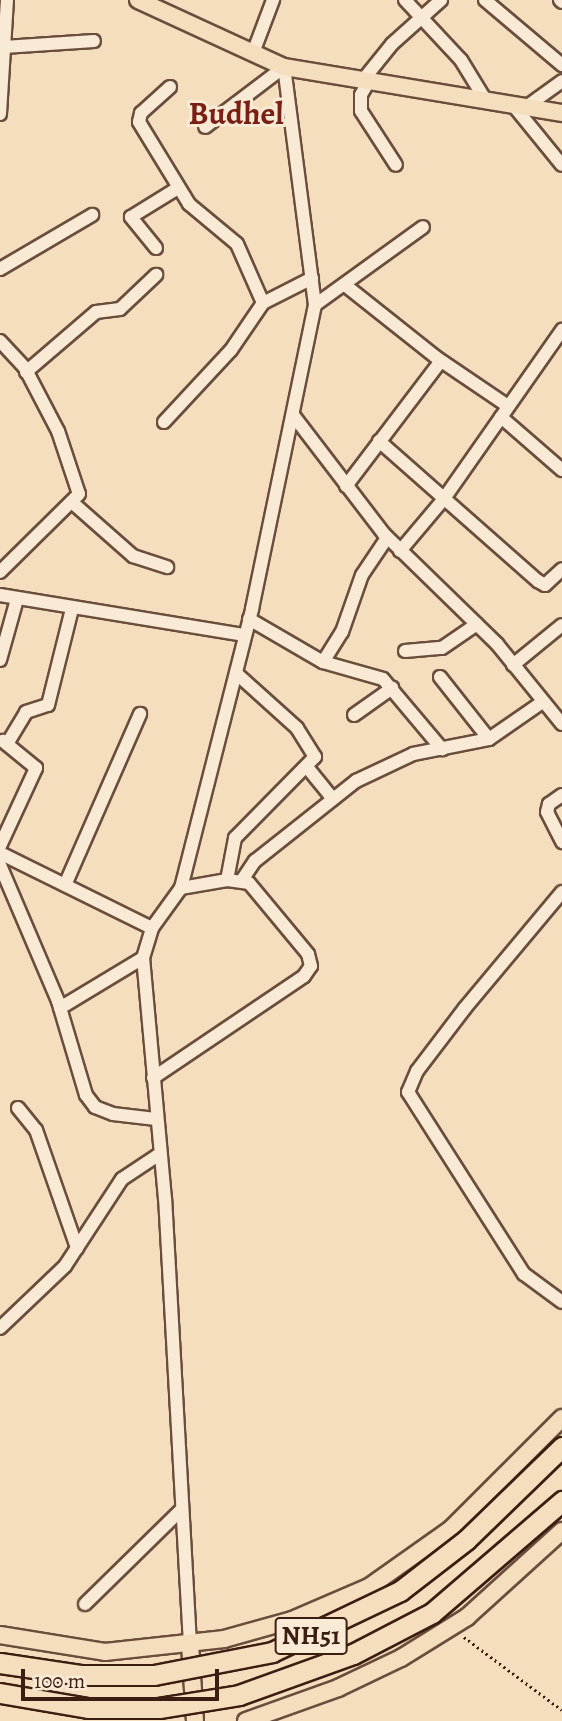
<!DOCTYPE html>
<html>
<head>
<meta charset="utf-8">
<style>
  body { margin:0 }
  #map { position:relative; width:562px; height:1721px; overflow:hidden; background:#f4debe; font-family:Alegreya,serif }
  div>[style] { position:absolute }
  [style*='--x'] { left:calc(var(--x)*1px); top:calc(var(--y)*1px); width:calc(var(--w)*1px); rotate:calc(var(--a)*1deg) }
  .path>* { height:2.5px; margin-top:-1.25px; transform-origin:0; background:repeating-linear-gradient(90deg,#3c1d11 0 2px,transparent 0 5.5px) }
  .roads { filter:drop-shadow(2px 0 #6a4d3c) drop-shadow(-2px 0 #6a4d3c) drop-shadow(0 2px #6a4d3c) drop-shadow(0 -2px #6a4d3c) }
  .minor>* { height:12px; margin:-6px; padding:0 6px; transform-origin:6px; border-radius:6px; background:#f8ead5 }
  .major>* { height:16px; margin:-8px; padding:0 8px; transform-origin:8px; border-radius:8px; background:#f4debe }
  .bridges { filter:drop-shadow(2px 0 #3c1d11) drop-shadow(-2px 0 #3c1d11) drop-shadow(0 2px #3c1d11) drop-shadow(0 -2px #3c1d11) }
  .highway-bridge>* { height:19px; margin:-9.5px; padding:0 9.5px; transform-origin:9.5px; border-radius:9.5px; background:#f4debe }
  span { translate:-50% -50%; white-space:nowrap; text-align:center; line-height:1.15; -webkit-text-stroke:6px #f8ead5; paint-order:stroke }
  .shield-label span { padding:2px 5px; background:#f8ead5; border:2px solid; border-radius:5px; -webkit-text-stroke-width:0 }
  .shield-label { font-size:26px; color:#3c1d11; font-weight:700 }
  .quarter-label { font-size:32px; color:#7a1f14; font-weight:700 }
  .scale { position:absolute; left:21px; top:1669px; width:198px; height:32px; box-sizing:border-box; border:4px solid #3c1d11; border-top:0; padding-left:9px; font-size:21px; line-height:24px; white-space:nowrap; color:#3c1d11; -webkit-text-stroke:5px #f8ead5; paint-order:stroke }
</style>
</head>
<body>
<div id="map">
  <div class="path">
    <i style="--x:464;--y:1637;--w:122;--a:36.7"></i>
  </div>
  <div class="roads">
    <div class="minor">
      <i style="--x:405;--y:0;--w:82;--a:47"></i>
      <i style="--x:461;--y:60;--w:48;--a:58.6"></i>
      <i style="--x:485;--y:0;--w:101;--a:40.2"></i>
      <i style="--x:560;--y:0;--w:3;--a:45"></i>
      <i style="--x:4;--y:47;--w:90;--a:-3.8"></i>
      <i style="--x:253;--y:53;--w:57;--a:-69.3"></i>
      <i style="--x:363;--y:80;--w:46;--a:-51.1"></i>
      <i style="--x:392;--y:44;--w:66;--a:-41.9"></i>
      <i style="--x:369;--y:81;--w:16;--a:120"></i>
      <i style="--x:361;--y:95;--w:16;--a:90"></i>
      <i style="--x:361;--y:111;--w:64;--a:57.1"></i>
      <i style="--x:170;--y:87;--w:39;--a:138"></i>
      <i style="--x:141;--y:113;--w:9;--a:103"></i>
      <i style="--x:139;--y:122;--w:96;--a:58.6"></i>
      <i style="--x:189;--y:204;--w:62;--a:39.8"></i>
      <i style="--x:237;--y:244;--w:64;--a:66.2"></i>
      <i style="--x:513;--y:105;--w:77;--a:50.8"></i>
      <i style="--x:526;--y:107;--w:44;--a:-35.8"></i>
      <i style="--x:0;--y:114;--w:114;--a:-86.5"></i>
      <i style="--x:156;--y:248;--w:40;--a:-129"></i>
      <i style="--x:131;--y:217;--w:55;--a:-31.7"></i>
      <i style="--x:0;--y:269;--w:107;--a:-30.4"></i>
      <i style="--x:345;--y:285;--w:117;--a:38.4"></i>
      <i style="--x:437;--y:358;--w:86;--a:34.1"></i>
      <i style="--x:315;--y:305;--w:133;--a:-35.8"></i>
      <i style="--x:0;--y:341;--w:37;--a:47"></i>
      <i style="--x:25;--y:368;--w:71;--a:62.4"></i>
      <i style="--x:58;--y:431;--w:66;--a:71.6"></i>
      <i style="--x:79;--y:494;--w:111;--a:135.4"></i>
      <i style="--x:26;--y:372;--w:92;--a:-40.6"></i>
      <i style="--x:96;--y:312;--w:24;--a:-7"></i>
      <i style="--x:120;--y:309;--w:50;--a:-43.4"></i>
      <i style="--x:293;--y:415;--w:150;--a:52.6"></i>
      <i style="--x:384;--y:534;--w:158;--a:44.2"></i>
      <i style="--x:497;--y:644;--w:103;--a:50.9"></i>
      <i style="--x:501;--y:417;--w:81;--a:41"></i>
      <i style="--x:164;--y:422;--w:98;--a:-47.1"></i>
      <i style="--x:231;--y:350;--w:57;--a:-55.8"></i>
      <i style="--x:263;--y:303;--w:55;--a:-27"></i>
      <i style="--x:379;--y:441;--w:212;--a:41.4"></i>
      <i style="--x:538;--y:581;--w:8;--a:30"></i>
      <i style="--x:545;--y:585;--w:23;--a:-43"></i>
      <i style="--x:346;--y:486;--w:157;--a:-52.8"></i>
      <i style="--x:74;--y:504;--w:79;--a:41.4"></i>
      <i style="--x:133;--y:556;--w:36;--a:18"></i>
      <i style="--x:400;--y:551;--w:67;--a:-49.9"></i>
      <i style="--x:443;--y:500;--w:208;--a:-55"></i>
      <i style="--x:0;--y:595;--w:248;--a:9.3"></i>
      <i style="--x:249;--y:619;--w:86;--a:30.2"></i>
      <i style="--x:323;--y:662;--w:36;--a:-58"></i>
      <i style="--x:342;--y:632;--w:60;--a:-70.7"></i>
      <i style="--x:362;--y:575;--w:45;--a:-56"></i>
      <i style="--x:405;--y:651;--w:37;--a:-5"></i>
      <i style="--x:442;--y:648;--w:42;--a:-34.4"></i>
      <i style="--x:0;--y:660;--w:63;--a:-74.4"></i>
      <i style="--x:323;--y:662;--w:62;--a:15.8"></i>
      <i style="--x:383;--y:679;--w:92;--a:49.9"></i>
      <i style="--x:513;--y:665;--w:63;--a:-39.2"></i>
      <i style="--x:440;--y:677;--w:79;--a:51.7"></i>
      <i style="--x:354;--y:715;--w:47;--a:-35.4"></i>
      <i style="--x:7;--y:744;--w:37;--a:-59"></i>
      <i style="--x:26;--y:712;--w:23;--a:-18"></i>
      <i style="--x:48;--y:705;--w:99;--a:-76"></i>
      <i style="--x:307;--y:767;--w:41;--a:50.9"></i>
      <i style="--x:562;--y:795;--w:16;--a:145"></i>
      <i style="--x:549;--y:804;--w:8;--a:104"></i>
      <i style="--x:547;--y:812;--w:34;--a:63"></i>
      <i style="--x:0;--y:846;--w:86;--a:-65.2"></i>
      <i style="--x:36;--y:768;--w:43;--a:-140.7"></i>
      <i style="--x:0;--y:853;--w:169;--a:26.3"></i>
      <i style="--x:0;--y:865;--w:148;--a:66.9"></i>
      <i style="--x:58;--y:1001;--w:98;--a:73.4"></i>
      <i style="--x:86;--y:1095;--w:15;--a:53"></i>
      <i style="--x:95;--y:1107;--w:19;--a:21"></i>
      <i style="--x:113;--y:1114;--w:43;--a:6.6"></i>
      <i style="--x:227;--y:880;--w:43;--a:-79.2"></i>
      <i style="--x:235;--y:838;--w:114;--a:-45.4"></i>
      <i style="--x:315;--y:757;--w:34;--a:-122"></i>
      <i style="--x:297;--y:728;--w:82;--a:-138"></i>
      <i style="--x:242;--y:880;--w:23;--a:-56"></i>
      <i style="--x:255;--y:861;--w:129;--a:-38.4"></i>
      <i style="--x:356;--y:781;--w:63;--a:-25.3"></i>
      <i style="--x:413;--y:754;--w:77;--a:-11.2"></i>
      <i style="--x:489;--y:739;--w:63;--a:-34.7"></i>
      <i style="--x:65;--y:885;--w:187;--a:-66.3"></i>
      <i style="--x:562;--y:892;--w:151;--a:129.9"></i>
      <i style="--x:465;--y:1008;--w:79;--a:127.3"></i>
      <i style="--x:417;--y:1071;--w:23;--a:113"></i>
      <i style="--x:408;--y:1092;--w:216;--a:57.5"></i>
      <i style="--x:524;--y:1274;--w:47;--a:36.4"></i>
      <i style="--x:60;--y:1008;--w:97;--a:-31.1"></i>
      <i style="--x:153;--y:1078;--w:182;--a:-34"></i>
      <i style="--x:304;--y:976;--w:12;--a:-55"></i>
      <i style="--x:311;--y:966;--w:12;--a:-104"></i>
      <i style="--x:308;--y:954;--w:92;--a:-129.7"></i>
      <i style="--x:249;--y:883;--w:22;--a:-172"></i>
      <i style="--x:227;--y:880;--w:47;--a:170.1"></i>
      <i style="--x:18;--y:1108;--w:28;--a:51"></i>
      <i style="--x:36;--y:1130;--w:125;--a:70.8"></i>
      <i style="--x:0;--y:1328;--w:90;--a:-43.6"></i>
      <i style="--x:65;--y:1266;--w:104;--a:-56.8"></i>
      <i style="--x:122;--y:1179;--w:43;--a:-33.7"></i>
      <i style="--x:85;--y:1604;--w:134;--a:-44.4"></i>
      <i style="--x:190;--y:1644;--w:446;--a:-93.2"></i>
      <i style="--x:165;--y:1199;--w:242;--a:-95.2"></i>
      <i style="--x:143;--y:958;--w:31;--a:-73"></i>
      <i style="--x:152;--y:928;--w:49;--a:-54.1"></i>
      <i style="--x:181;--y:888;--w:288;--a:-75.7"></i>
      <i style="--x:252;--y:609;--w:310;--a:-78.3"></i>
      <i style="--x:315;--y:305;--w:240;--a:-97.4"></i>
      <i style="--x:284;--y:67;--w:99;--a:142.8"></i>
    </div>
    <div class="major">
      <i style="--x:138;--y:0;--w:161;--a:24.7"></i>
      <i style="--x:284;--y:67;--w:282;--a:9.4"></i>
      <i style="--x:0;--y:1635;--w:106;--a:9.2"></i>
      <i style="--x:105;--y:1652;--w:120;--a:-6.2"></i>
      <i style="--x:224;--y:1639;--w:71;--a:-15.6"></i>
      <i style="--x:292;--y:1620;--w:84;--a:-23.2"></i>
      <i style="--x:369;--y:1587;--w:100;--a:-35.3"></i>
      <i style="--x:451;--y:1529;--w:157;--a:-45"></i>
      <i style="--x:190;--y:1644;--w:77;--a:86.3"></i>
      <i style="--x:246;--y:1721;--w:98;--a:-19.7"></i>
      <i style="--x:338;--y:1688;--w:70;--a:-25.5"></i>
      <i style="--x:401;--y:1658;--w:78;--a:-31.8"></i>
      <i style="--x:467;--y:1617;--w:128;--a:-42.2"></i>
    </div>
  </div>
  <div class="bridges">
    <div class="highway-bridge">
      <i style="--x:0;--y:1663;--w:81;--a:8.5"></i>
      <i style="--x:80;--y:1675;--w:74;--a:0"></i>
      <i style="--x:154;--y:1675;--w:120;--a:-11"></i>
      <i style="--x:272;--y:1652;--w:142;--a:-25.5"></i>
      <i style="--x:400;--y:1591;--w:83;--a:-37.7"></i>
      <i style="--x:466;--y:1540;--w:134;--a:-44.1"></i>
      <i style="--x:0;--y:1693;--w:89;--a:9.7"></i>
      <i style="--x:88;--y:1708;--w:71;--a:0"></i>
      <i style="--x:159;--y:1708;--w:81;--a:-9.2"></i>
      <i style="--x:239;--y:1695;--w:121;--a:-19.8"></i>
      <i style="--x:353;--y:1654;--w:89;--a:-27.4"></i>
      <i style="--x:432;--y:1613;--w:172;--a:-40.7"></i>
    </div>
  </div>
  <div class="shield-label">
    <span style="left:311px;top:1636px">NH51</span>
  </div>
  <div class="quarter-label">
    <span style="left:236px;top:113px">Budhel</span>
  </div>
  <div class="scale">100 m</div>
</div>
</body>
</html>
